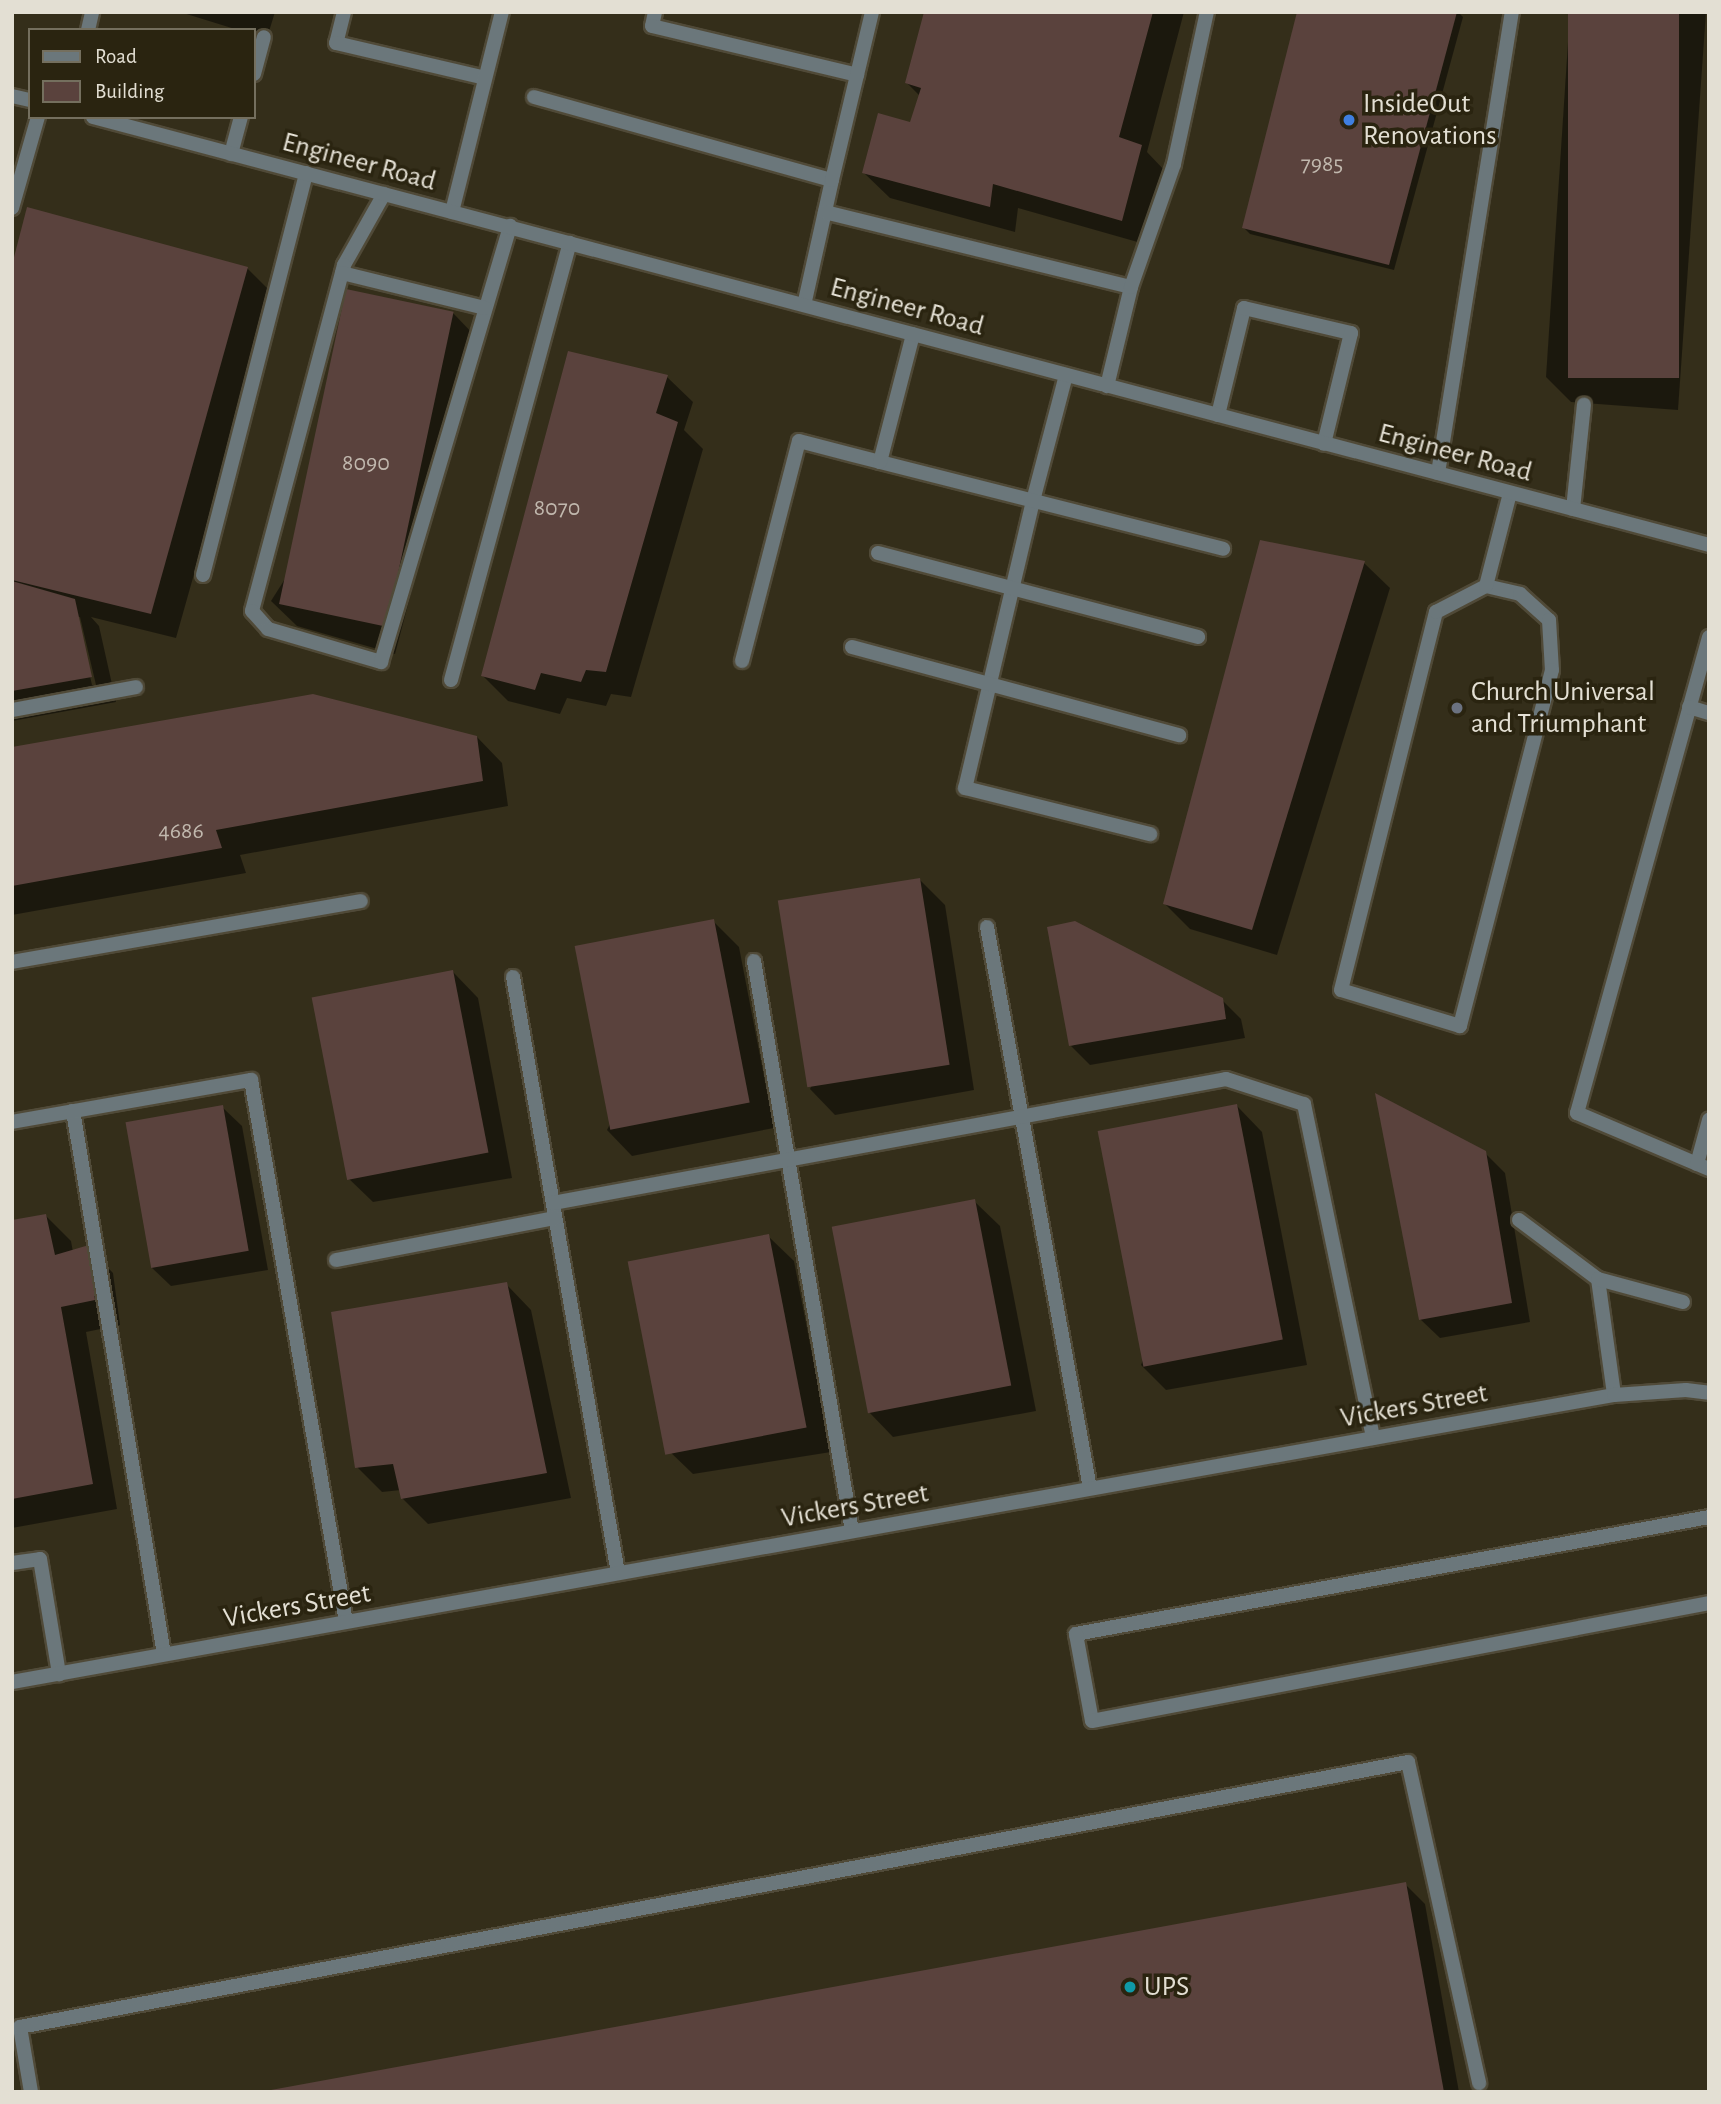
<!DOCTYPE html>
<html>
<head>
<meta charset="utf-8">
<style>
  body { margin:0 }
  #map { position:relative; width:1721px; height:2104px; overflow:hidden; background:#342e1a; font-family:"Alegreya Sans",sans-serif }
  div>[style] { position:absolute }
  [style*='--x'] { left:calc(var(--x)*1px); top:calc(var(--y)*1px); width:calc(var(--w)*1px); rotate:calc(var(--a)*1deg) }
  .shadow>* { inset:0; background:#0007 }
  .building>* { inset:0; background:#5a423d; transform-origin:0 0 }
  .roads { filter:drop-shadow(2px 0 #504a38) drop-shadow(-2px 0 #504a38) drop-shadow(0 2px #504a38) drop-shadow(0 -2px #504a38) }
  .service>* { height:14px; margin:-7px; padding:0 7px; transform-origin:7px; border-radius:7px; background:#6b777b }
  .minor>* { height:14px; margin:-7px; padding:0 7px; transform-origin:7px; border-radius:7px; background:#6b777b }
  .tertiary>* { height:14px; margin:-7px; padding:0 7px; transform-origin:7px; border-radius:7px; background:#6b777b }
  .dots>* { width:19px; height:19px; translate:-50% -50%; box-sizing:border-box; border:4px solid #2a2410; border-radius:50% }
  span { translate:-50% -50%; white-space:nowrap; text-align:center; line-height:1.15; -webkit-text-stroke:7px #2a2410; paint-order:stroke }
  .number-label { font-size:24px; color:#c1b8ae }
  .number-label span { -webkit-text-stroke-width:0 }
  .poi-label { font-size:28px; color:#e3dfd3 }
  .left { translate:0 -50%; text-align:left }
  .street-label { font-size:28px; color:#e3dfd3 }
  .frame { position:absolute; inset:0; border:14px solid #e3dfd3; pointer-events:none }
  .legend { position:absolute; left:28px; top:28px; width:228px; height:91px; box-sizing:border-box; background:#2a2410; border:2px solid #746f5e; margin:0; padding:9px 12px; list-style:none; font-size:21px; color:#e3dfd3 }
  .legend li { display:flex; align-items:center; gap:14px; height:35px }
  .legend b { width:35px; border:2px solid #746f5e }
</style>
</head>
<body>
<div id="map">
  <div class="shadow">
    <i style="clip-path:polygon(180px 12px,275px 12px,267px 38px,254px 34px,254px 30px,238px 30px)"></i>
    <i style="clip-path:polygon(926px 12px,1184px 12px,1147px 152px,1166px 172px,1148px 245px,1018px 208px,1015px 232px,890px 198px,864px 173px,912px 124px,920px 96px,907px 83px)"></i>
    <i style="clip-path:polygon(1299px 12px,1458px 12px,1463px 17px,1394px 270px,1250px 234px,1244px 228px)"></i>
    <i style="clip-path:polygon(1570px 12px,1706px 12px,1678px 410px,1571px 402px,1546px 377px)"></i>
    <i style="clip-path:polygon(evenodd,247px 268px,273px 294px,176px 638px,91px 617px,99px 626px,116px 702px,12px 721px,12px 272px,247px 268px,77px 617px,80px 617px,96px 685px,92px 685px,77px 617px)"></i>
    <i style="clip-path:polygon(453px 313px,478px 339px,395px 654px,297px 626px,271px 601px)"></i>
    <i style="clip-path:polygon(667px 377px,693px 402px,684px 430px,703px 449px,631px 697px,611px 694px,606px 706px,567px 698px,560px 714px,508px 701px,483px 676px)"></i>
    <i style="clip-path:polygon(1261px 542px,1364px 563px,1390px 588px,1277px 955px,1190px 929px,1165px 904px)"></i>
    <i style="clip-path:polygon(477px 737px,502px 763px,508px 806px,240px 855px,246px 873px,12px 915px,12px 749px)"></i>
    <i style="clip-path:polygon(920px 880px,945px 905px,974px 1090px,835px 1115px,810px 1089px)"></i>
    <i style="clip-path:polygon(713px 921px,739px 947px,774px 1128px,632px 1156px,607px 1130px)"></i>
    <i style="clip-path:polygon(453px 972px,478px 998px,512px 1178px,373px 1202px,347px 1177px)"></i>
    <i style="clip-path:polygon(1221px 999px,1241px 1019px,1245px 1038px,1090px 1065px,1071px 1046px)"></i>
    <i style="clip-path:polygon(1237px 1106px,1262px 1132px,1307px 1365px,1166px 1390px,1141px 1365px)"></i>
    <i style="clip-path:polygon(222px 1107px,242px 1126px,268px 1270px,171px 1286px,151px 1267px)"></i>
    <i style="clip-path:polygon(1485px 1153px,1505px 1173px,1530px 1322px,1440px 1338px,1420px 1319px)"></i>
    <i style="clip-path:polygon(974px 1201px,1000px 1226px,1036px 1411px,893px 1437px,868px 1411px)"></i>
    <i style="clip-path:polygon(46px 1216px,71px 1241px,73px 1252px,88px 1247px,113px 1273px,120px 1325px,86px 1332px,117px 1509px,12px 1528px,12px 1222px)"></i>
    <i style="clip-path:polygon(768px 1236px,794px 1261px,831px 1452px,693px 1474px,667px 1449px)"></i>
    <i style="clip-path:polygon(506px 1284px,531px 1310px,571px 1498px,428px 1524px,402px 1498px,401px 1490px,382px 1492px,357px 1467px)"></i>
    <i style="clip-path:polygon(1405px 1884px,1425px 1904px,1459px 2092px,273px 2092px)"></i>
  </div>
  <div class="building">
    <i style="clip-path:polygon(924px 12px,1153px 12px,1119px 137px,1142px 145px,1122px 221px,993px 184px,990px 207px,862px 173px,878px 113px,910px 122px,921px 88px,905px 83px)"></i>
    <i style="clip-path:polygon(1297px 12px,1457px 12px,1389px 265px,1242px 228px)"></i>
    <i style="left:1568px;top:12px;width:111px;height:366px"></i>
    <i style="clip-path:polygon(27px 207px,248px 267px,151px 614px,12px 580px,12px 265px)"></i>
    <i style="left:346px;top:289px;width:110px;height:322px;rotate:12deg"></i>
    <i style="clip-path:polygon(568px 351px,668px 375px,656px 413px,678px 422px,606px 672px,586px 670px,581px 682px,541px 673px,535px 690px,481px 676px)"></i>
    <i style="clip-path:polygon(1260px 540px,1365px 561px,1252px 930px,1163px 904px)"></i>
    <i style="clip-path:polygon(12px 581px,75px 599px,92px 677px,12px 691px)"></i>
    <i style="clip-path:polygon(313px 694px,477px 736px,483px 781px,216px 830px,222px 848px,12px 886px,12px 747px)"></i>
    <i style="left:920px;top:878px;width:189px;height:144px;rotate:81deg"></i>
    <i style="left:714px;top:919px;width:187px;height:142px;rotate:79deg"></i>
    <i style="clip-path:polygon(1075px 921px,1223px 998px,1226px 1019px,1069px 1046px,1047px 927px)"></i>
    <i style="left:453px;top:970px;width:186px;height:144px;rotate:79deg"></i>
    <i style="clip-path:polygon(1375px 1093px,1486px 1151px,1512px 1303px,1419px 1320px)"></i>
    <i style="left:1237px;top:1104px;width:240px;height:142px;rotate:79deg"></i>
    <i style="left:223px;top:1105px;width:148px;height:99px;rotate:80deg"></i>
    <i style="left:975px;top:1199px;width:190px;height:146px;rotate:79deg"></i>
    <i style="clip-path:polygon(46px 1214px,55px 1255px,89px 1245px,95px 1300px,61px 1307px,93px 1484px,12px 1499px,12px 1220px)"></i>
    <i style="left:769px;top:1234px;width:197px;height:144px;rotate:79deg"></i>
    <i style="clip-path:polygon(507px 1282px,547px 1473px,401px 1499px,393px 1464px,355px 1468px,331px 1312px)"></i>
    <i style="clip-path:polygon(1406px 1882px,1444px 2092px,271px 2092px,271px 2090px)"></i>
  </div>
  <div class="roads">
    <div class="service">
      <i style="--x:344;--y:12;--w:32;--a:104"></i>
      <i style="--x:336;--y:43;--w:153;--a:13.2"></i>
      <i style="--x:655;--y:12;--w:14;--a:102"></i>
      <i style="--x:652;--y:26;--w:211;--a:13.4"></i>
      <i style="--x:88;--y:30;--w:18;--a:-77"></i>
      <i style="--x:254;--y:74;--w:38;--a:-75"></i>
      <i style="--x:534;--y:97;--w:309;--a:15.6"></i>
      <i style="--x:832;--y:180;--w:128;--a:102.6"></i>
      <i style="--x:231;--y:154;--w:38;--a:-75"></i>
      <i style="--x:832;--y:180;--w:173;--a:-76.6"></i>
      <i style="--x:384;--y:194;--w:81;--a:119.4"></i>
      <i style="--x:344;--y:265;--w:358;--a:104.9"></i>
      <i style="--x:252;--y:611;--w:24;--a:48"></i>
      <i style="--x:268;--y:629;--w:118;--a:16.3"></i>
      <i style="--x:381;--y:662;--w:455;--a:-73.5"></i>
      <i style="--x:12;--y:208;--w:95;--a:-74.1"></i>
      <i style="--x:452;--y:212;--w:206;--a:-76"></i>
      <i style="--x:825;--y:212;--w:315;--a:13.8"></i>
      <i style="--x:1131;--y:287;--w:102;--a:103.6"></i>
      <i style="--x:342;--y:273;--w:147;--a:13.8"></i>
      <i style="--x:1131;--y:287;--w:130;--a:-70.7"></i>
      <i style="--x:1174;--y:164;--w:156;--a:-77.8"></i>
      <i style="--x:1066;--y:375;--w:130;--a:104.7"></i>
      <i style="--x:1033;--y:501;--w:295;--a:103.3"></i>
      <i style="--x:965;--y:788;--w:191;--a:14"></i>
      <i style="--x:1218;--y:415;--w:110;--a:-76.3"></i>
      <i style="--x:1244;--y:308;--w:110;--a:13.2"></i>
      <i style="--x:1351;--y:333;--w:114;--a:103.7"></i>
      <i style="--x:880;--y:462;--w:354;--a:14.2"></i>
      <i style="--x:1438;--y:473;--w:467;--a:-80.9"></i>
      <i style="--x:1573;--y:509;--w:105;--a:-84"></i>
      <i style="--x:878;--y:553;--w:331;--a:14.7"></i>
      <i style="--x:203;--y:575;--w:415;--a:-75.6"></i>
      <i style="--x:1486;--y:586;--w:35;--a:13"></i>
      <i style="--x:1520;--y:594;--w:39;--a:42"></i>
      <i style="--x:1549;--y:620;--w:50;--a:86.6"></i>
      <i style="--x:1552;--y:670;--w:368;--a:104.5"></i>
      <i style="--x:1460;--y:1026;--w:124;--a:-163.2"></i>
      <i style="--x:1341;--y:990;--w:390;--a:-75.9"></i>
      <i style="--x:1436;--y:612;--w:56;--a:-27.5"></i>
      <i style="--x:1486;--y:586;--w:96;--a:-75.5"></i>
      <i style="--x:1709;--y:637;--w:494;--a:105.5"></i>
      <i style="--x:1577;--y:1113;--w:143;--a:23"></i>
      <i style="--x:852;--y:647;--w:339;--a:15.1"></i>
      <i style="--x:742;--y:661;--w:227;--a:-75.5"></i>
      <i style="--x:799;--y:441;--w:84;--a:14.5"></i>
      <i style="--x:880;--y:462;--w:132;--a:-75.5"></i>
      <i style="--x:451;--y:680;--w:453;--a:-74.8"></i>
      <i style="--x:1689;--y:707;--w:21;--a:17"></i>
      <i style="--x:12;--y:710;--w:126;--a:-10.5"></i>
      <i style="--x:987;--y:927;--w:570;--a:79.6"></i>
      <i style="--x:754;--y:961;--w:578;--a:80.24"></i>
      <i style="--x:12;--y:962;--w:354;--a:-9.9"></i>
      <i style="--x:513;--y:977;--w:605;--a:80.01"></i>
      <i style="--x:73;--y:1111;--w:551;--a:80.49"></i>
      <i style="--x:12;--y:1122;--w:243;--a:-10"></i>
      <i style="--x:251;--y:1080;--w:550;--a:80.06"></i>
      <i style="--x:1697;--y:1164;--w:46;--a:-74.7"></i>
      <i style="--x:553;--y:1203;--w:684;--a:-10.44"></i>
      <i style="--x:1226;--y:1079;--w:82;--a:17.8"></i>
      <i style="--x:1304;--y:1104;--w:341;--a:78.3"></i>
      <i style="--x:1519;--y:1220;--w:99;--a:36.8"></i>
      <i style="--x:1598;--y:1279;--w:117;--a:82.1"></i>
      <i style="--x:336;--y:1260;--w:223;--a:-10.9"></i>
      <i style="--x:1598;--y:1279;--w:88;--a:15.1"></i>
      <i style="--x:1709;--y:1517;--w:644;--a:169.53"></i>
      <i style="--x:1076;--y:1634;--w:88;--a:79.6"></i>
      <i style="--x:1092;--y:1721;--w:628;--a:-10.83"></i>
      <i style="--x:12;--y:1563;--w:28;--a:-8"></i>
      <i style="--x:40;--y:1559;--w:117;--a:80.6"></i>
      <i style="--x:31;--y:2092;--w:66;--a:-99.6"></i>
      <i style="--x:20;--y:2027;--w:1413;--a:-10.81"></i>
      <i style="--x:1408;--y:1762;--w:329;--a:77.5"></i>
    </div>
    <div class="minor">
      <i style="--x:12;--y:1682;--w:1628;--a:-10.16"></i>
      <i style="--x:1614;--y:1395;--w:72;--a:-4"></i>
      <i style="--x:1686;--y:1390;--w:23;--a:7"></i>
    </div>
    <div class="tertiary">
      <i style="--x:12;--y:96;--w:18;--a:13"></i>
      <i style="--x:93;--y:117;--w:1672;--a:14.83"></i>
    </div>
  </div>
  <div class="dots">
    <i style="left:1349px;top:120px;background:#3f7fe0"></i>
    <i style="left:1457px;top:708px;background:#6b7280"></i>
    <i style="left:1130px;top:1987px;background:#0f9aa8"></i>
  </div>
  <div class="number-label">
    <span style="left:1322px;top:165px">7985</span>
    <span style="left:366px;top:464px">8090</span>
    <span style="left:557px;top:509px">8070</span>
    <span style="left:181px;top:832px">4686</span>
  </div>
  <div class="poi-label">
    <span class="left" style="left:1363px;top:120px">InsideOut<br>Renovations</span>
    <span class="left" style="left:1471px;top:708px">Church Universal<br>and Triumphant</span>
    <span class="left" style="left:1144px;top:1987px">UPS</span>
  </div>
  <div class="street-label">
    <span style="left:359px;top:162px;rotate:15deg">Engineer Road</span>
    <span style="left:907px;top:307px;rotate:15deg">Engineer Road</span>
    <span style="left:1455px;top:453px;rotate:15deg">Engineer Road</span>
    <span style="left:1414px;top:1406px;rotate:-10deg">Vickers Street</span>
    <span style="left:855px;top:1506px;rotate:-10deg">Vickers Street</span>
    <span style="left:297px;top:1606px;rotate:-10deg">Vickers Street</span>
  </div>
  <div class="frame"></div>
  <ul class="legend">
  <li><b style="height:9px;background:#6b777b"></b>Road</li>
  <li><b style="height:19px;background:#5a423d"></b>Building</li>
  </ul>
</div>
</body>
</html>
